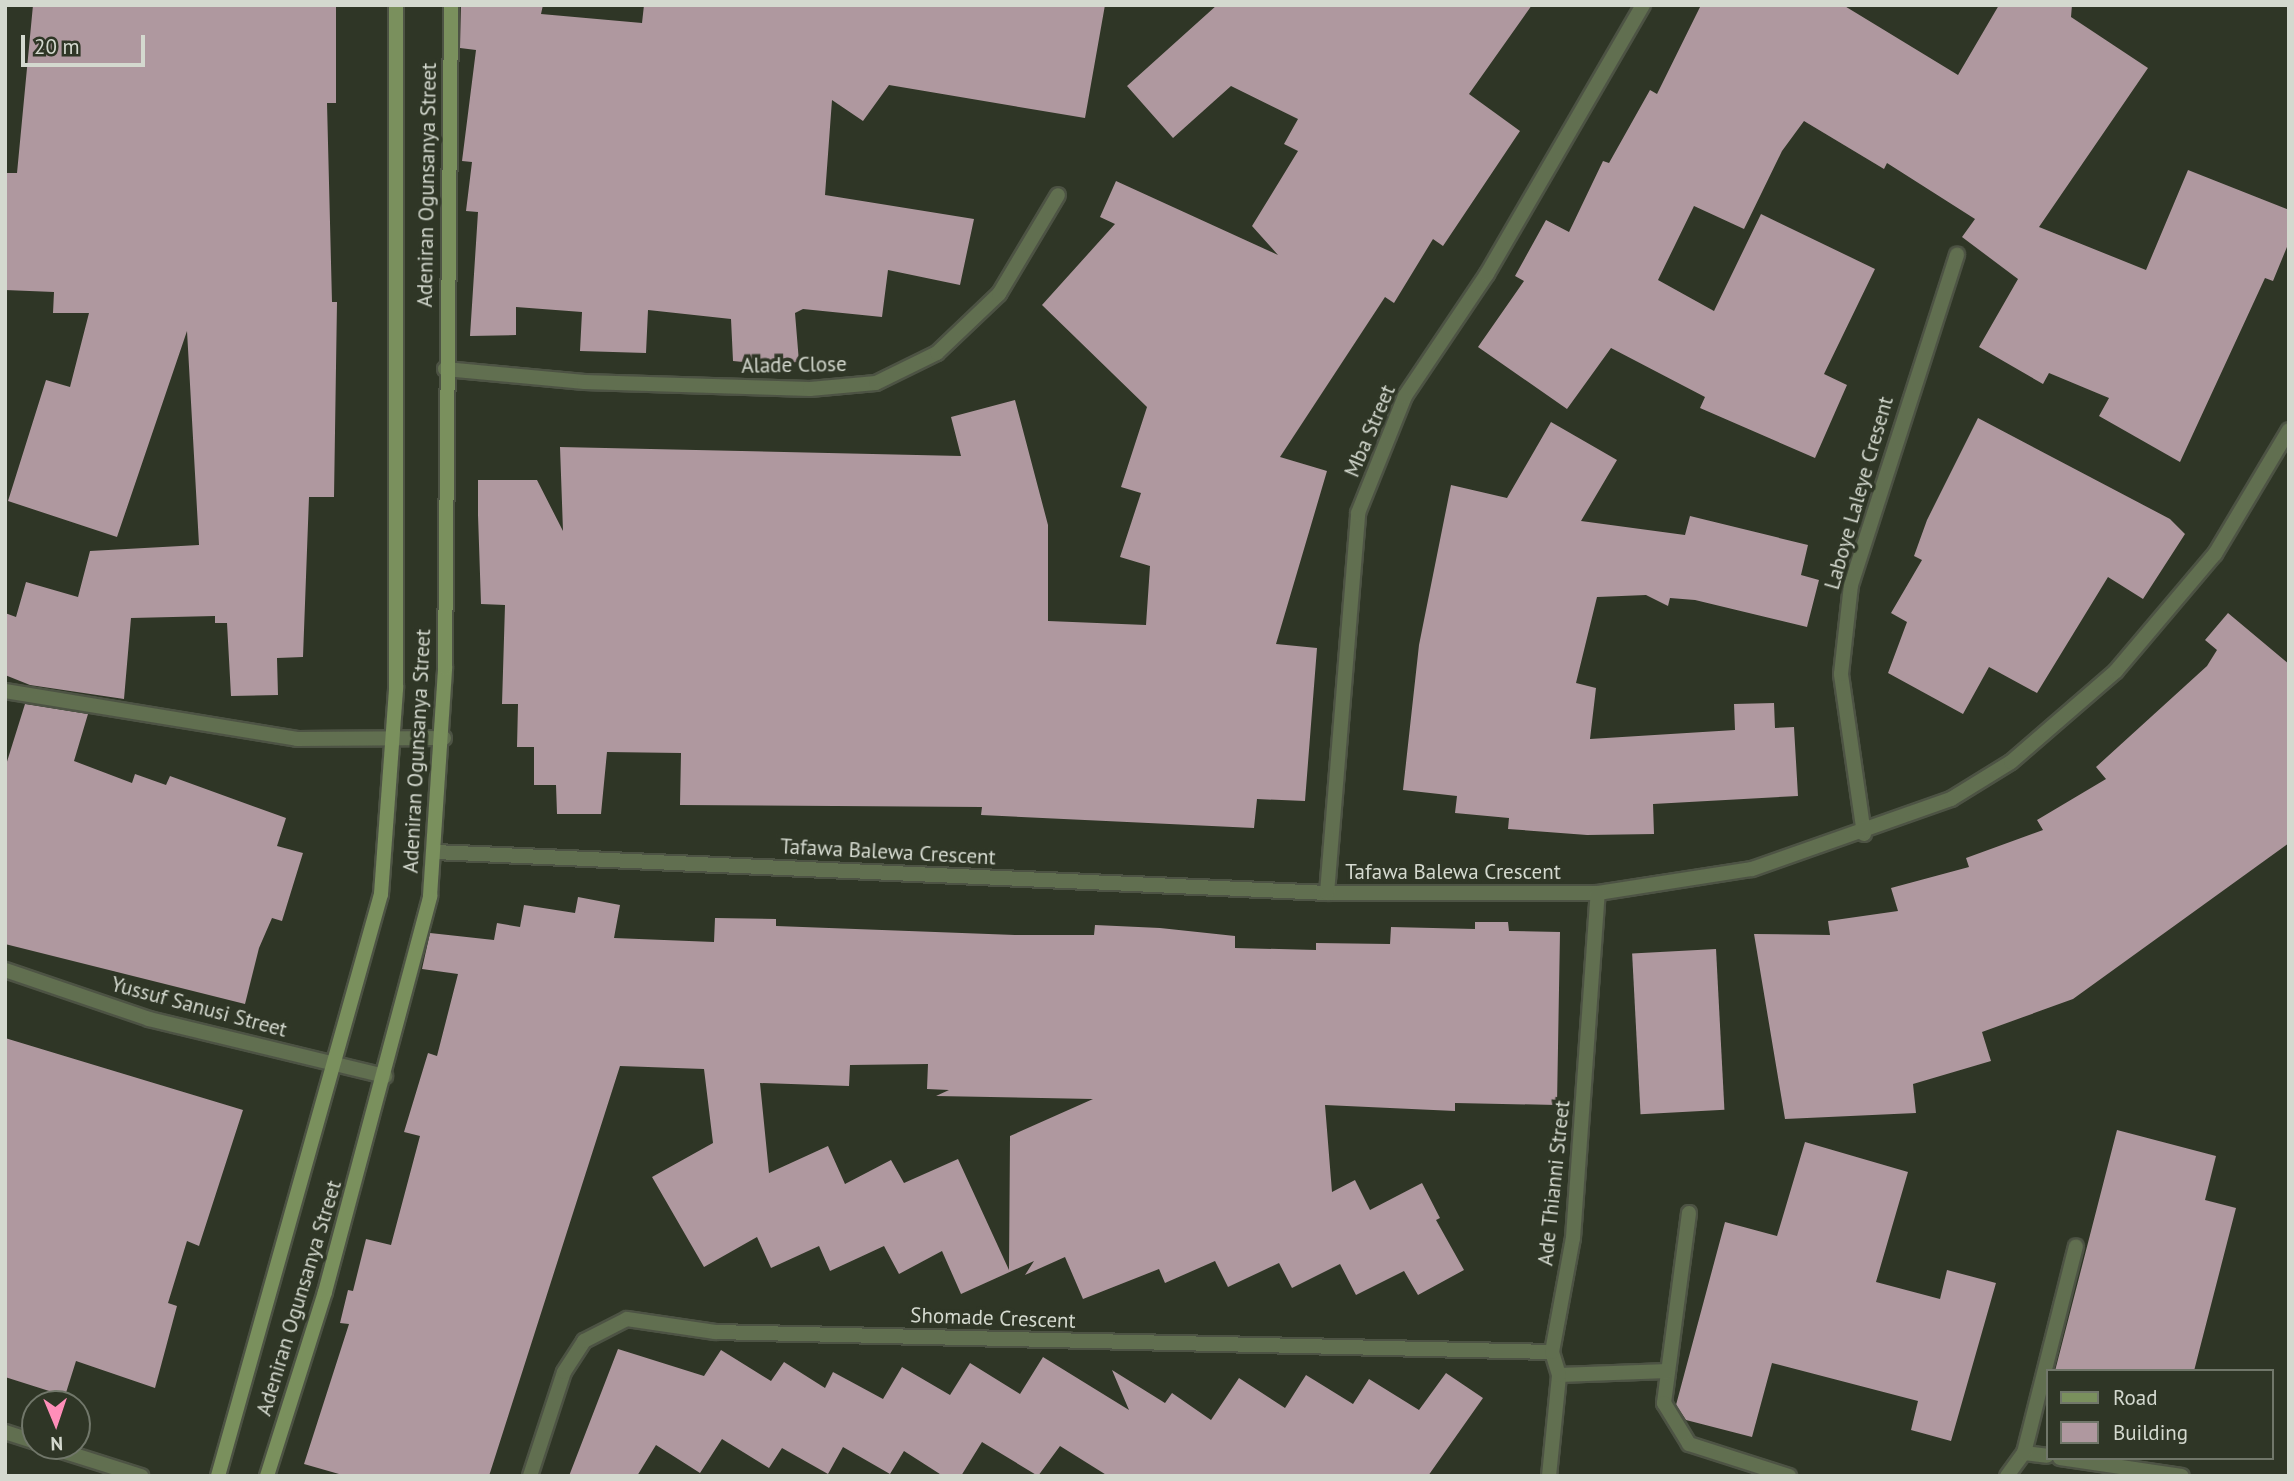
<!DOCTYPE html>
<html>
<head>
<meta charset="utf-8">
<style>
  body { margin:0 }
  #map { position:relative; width:2294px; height:1481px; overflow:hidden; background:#2f3626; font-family:"PT Sans",sans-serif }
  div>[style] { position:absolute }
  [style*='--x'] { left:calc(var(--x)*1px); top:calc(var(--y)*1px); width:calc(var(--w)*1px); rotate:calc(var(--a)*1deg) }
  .building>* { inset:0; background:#af989f; transform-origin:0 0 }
  .roads { filter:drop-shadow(2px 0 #4d5344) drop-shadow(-2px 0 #4d5344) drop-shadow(0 2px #4d5344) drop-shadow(0 -2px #4d5344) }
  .service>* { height:14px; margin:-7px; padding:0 7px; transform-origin:7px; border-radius:7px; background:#616f50 }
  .minor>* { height:14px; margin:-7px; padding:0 7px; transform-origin:7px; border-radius:7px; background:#616f50 }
  .secondary>* { height:14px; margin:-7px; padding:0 7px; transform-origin:7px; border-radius:7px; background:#7a905d }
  span { translate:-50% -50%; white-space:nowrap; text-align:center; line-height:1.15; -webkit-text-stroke:7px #2f3626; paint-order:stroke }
  .street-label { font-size:21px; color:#d4d9cf }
  .frame { position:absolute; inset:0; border:7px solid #d4d9cf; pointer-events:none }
  .legend { position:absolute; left:2046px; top:1369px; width:228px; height:91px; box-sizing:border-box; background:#2f3626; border:2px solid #71776a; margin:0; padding:9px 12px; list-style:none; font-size:21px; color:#d4d9cf }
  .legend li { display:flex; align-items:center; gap:14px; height:35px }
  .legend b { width:35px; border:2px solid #71776a }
  .north { position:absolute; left:21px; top:1390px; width:70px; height:70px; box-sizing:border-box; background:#2f3626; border:2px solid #71776a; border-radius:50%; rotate:178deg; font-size:19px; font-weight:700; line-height:28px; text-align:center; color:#d4d9cf }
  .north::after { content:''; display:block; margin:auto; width:24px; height:32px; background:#ff8eb9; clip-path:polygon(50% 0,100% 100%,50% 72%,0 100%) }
  .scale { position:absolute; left:21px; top:35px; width:124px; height:32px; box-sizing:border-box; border:4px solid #d4d9cf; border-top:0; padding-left:9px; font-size:21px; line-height:24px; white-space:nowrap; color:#d4d9cf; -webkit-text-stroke:5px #2f3626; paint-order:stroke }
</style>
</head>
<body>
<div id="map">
  <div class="building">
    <i style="clip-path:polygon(33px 5px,336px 5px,336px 103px,327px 103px,332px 302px,337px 302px,334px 497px,309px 497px,303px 657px,277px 658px,278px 695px,231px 696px,227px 623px,215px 623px,215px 616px,131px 618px,124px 699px,30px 685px,5px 675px,5px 613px,16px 617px,26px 582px,78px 597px,90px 551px,199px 545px,187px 331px,117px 537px,8px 501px,46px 380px,70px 387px,89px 313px,53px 313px,54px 292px,5px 290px,5px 173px,17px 173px)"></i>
    <i style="clip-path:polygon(461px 5px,543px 5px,541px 14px,642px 23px,644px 5px,1105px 5px,1085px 118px,889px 85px,863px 121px,832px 100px,825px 195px,974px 219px,960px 285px,888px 270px,882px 317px,803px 309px,795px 313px,799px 362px,764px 364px,733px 361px,731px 319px,648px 310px,646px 353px,580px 351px,582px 312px,516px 307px,516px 335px,470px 336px,478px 212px,466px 211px,472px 162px,462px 161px,476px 50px,460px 48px)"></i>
    <i style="clip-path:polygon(1217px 5px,1532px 5px,1469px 94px,1520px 131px,1443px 246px,1433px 239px,1394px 303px,1385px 297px,1280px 457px,1327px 471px,1276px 644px,1317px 648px,1305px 801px,1257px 799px,1254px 828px,981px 815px,982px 807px,680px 805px,681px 753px,607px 752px,601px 814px,557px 814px,556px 785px,534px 785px,534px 747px,517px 747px,518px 704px,502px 704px,505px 605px,481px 604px,478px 515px,478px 480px,537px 480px,563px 531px,560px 447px,961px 456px,951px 417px,1015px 400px,1048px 525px,1048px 621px,1146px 625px,1150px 566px,1120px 557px,1141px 493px,1121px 487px,1147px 407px,1042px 305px,1115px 224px,1100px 217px,1116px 181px,1278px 255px,1252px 226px,1298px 151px,1284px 144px,1298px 119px,1231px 86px,1173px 138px,1127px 86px)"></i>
    <i style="clip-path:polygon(1701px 5px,1843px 5px,1958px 75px,1999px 5px,2072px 5px,2071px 17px,2148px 68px,2039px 227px,2146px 270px,2188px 170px,2289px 210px,2289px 242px,2273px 281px,2265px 278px,2180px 462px,2099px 416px,2109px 398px,2049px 373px,2043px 384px,1979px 347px,2018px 279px,1962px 237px,1975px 219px,1887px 163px,1884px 169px,1804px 121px,1782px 151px,1744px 229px,1694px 206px,1658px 280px,1714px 311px,1761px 214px,1875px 269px,1824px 374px,1847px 385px,1815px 458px,1700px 408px,1705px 397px,1611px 348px,1567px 409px,1478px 347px,1524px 281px,1515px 276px,1546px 220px,1569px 232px,1603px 161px,1609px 163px,1650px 90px,1657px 94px)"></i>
    <i style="clip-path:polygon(1978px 418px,2170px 519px,2185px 534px,2143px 599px,2108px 577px,2037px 693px,1989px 667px,1963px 714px,1888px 673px,1907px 622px,1891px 613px,1922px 560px,1914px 556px,1927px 520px)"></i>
    <i style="clip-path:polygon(1551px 422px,1617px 460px,1581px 521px,1685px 535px,1690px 516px,1808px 545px,1801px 575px,1819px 580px,1807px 627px,1695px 600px,1670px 598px,1668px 606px,1646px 595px,1597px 597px,1576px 683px,1596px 688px,1590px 739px,1735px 730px,1734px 704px,1774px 703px,1775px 728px,1794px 727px,1798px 796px,1653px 804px,1654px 834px,1587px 835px,1508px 829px,1509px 818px,1455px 813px,1457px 796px,1403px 790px,1419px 645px,1451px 485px,1507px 498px)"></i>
    <i style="clip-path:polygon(2228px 613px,2289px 664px,2289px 843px,2073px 999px,1982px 1032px,1991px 1061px,1913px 1084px,1916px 1113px,1785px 1119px,1754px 934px,1830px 935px,1828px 921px,1898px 911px,1891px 888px,1969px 867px,1966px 858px,2043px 830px,2037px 820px,2106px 779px,2096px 767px,2207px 666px,2217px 650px,2205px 640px)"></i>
    <i style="clip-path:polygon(25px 704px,88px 714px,74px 761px,132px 783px,135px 774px,166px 785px,170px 776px,286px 818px,277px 846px,303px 853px,282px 921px,272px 918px,259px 948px,245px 1004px,5px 944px,5px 768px)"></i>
    <i style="clip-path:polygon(evenodd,578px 897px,620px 905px,614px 938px,714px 942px,715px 918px,776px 919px,776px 926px,1015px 935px,1094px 935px,1095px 925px,1160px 928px,1235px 936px,1235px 948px,1316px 950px,1316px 943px,1390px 944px,1391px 927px,1475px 929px,1475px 922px,1508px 922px,1509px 931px,1560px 932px,1557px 1105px,1455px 1103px,1455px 1111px,1325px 1105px,1332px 1192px,1355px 1180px,1370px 1210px,1422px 1183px,1440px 1218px,1436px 1220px,1464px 1270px,1418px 1295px,1404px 1271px,1356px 1295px,1340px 1264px,1292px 1288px,1279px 1263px,1228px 1287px,1215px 1261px,1165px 1283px,1159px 1269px,1083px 1299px,1065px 1257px,1025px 1275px,1034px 1261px,961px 1294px,942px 1251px,899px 1274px,884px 1246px,830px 1271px,819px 1246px,771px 1268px,757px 1237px,704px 1267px,652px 1177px,713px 1143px,704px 1069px,620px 1066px,489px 1476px,346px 1476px,304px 1464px,349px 1324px,340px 1323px,348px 1290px,353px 1291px,366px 1239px,391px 1245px,420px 1136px,404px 1132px,428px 1053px,437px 1056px,458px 974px,422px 969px,430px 933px,494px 940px,497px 923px,520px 927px,524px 905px,575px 913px,578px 897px,928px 1064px,927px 1089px,949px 1090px,936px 1096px,1093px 1099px,1010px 1136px,1009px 1270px,958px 1159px,904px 1183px,891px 1160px,845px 1184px,828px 1146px,769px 1173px,760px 1083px,849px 1086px,850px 1065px,928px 1064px)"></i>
    <i style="left:1716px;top:949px;width:161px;height:84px;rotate:87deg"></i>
    <i style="clip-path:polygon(5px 1038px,243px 1110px,199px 1246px,187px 1241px,168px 1303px,177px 1306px,155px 1388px,76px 1361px,65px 1396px,5px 1377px)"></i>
    <i style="clip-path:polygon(2117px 1130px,2216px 1156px,2205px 1200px,2236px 1208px,2194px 1371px,2055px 1371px)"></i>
    <i style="clip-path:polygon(1805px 1142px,1908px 1172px,1876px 1282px,1940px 1299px,1947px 1270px,1996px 1283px,1951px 1441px,1911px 1430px,1918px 1401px,1772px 1363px,1752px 1437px,1686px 1420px,1676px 1405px,1725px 1222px,1777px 1236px)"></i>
    <i style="clip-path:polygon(618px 1349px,704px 1376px,721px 1350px,771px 1381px,784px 1362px,825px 1388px,833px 1372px,883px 1399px,902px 1367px,950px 1395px,970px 1363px,1020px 1394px,1043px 1357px,1129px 1410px,1112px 1370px,1165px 1403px,1172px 1393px,1211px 1420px,1239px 1378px,1285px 1408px,1306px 1375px,1353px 1404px,1369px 1379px,1419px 1410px,1446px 1373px,1483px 1398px,1428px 1476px,1108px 1476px,1060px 1446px,1038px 1476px,982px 1442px,961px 1476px,943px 1476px,904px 1451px,890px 1474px,843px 1447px,828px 1474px,782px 1448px,769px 1468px,722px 1439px,700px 1473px,656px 1445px,637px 1476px,569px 1476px)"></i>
  </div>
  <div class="roads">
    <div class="service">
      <i style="--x:1689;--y:1213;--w:192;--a:97.5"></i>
      <i style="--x:1664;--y:1403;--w:48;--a:58.6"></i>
      <i style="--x:1689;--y:1444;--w:105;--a:17.7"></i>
      <i style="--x:1559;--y:1375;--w:109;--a:-2.1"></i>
      <i style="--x:2024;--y:1453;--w:23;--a:7"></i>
      <i style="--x:2060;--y:1458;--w:123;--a:8.4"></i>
      <i style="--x:2007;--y:1476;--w:29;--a:-54"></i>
      <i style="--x:2024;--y:1453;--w:213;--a:-75.9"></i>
    </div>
    <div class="minor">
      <i style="--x:445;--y:369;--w:140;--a:5.3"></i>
      <i style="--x:584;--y:382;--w:226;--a:1.8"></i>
      <i style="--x:810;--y:389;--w:66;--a:-5.2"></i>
      <i style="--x:876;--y:383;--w:68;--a:-26.2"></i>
      <i style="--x:937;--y:353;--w:86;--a:-43.6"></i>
      <i style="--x:999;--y:294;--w:115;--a:-59.2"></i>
      <i style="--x:5;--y:691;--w:296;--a:9.3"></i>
      <i style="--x:297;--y:739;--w:147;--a:-0.4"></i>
      <i style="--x:1864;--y:834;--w:162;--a:-98.2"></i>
      <i style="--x:1841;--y:674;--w:90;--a:-83.6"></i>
      <i style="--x:1851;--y:585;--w:347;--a:-72.2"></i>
      <i style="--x:435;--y:852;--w:893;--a:2.63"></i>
      <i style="--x:1327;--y:893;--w:271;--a:0"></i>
      <i style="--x:1598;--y:893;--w:156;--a:-8.9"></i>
      <i style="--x:1752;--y:869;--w:211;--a:-19.4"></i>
      <i style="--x:1951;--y:799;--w:70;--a:-31.7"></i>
      <i style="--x:2011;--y:762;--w:139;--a:-40.9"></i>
      <i style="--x:2116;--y:671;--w:153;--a:-49.8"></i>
      <i style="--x:2215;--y:554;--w:144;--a:-59.2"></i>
      <i style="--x:1327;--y:893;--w:381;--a:-85.3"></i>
      <i style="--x:1358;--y:513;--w:126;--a:-68.1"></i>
      <i style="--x:1405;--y:396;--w:147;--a:-56.1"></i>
      <i style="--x:1487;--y:274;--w:311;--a:-59.9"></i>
      <i style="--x:5;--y:970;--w:152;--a:18.8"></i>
      <i style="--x:149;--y:1019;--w:243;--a:13.6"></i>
      <i style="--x:5;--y:1432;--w:32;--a:18"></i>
      <i style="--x:46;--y:1446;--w:100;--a:17.5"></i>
      <i style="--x:530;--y:1476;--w:109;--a:-71.9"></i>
      <i style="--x:564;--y:1372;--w:37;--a:-57"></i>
      <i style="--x:584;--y:1341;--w:48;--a:-27.1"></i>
      <i style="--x:627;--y:1319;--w:89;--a:8.4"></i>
      <i style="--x:715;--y:1332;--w:837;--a:1.37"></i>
      <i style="--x:1549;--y:1476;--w:101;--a:-84.3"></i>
      <i style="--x:1559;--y:1375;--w:24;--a:-107"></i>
      <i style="--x:1552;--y:1352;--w:116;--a:-79.6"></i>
      <i style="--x:1573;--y:1238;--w:346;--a:-85.9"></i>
    </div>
    <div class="secondary">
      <i style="--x:218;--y:1476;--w:604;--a:-74.35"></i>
      <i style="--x:381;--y:894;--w:207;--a:-85.8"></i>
      <i style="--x:396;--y:688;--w:683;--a:-90"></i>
      <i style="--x:267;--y:1476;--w:193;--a:-72.5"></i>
      <i style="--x:325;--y:1292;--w:410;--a:-75.1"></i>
      <i style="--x:430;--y:896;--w:228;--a:-86.2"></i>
      <i style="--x:445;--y:668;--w:663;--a:-89.48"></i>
    </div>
  </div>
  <div class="street-label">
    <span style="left:427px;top:185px;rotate:-89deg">Adeniran Ogunsanya Street</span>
    <span style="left:794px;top:365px;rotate:-1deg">Alade Close</span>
    <span style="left:1370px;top:431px;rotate:-67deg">Mba Street</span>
    <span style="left:1859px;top:493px;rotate:-74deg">Laboye Laleye Cresent</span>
    <span style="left:417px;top:751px;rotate:-87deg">Adeniran Ogunsanya Street</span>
    <span style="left:888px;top:852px;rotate:3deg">Tafawa Balewa Crescent</span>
    <span style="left:1453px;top:872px">Tafawa Balewa Crescent</span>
    <span style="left:199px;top:1007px;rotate:15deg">Yussuf Sanusi Street</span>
    <span style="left:1554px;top:1183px;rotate:-84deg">Ade Thianni Street</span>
    <span style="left:299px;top:1298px;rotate:-73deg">Adeniran Ogunsanya Street</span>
    <span style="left:993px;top:1318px;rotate:2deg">Shomade Crescent</span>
  </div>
  <div class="frame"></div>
  <ul class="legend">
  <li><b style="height:9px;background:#7a905d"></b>Road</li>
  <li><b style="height:19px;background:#af989f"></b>Building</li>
  </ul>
  <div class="north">N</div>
  <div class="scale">20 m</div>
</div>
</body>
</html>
